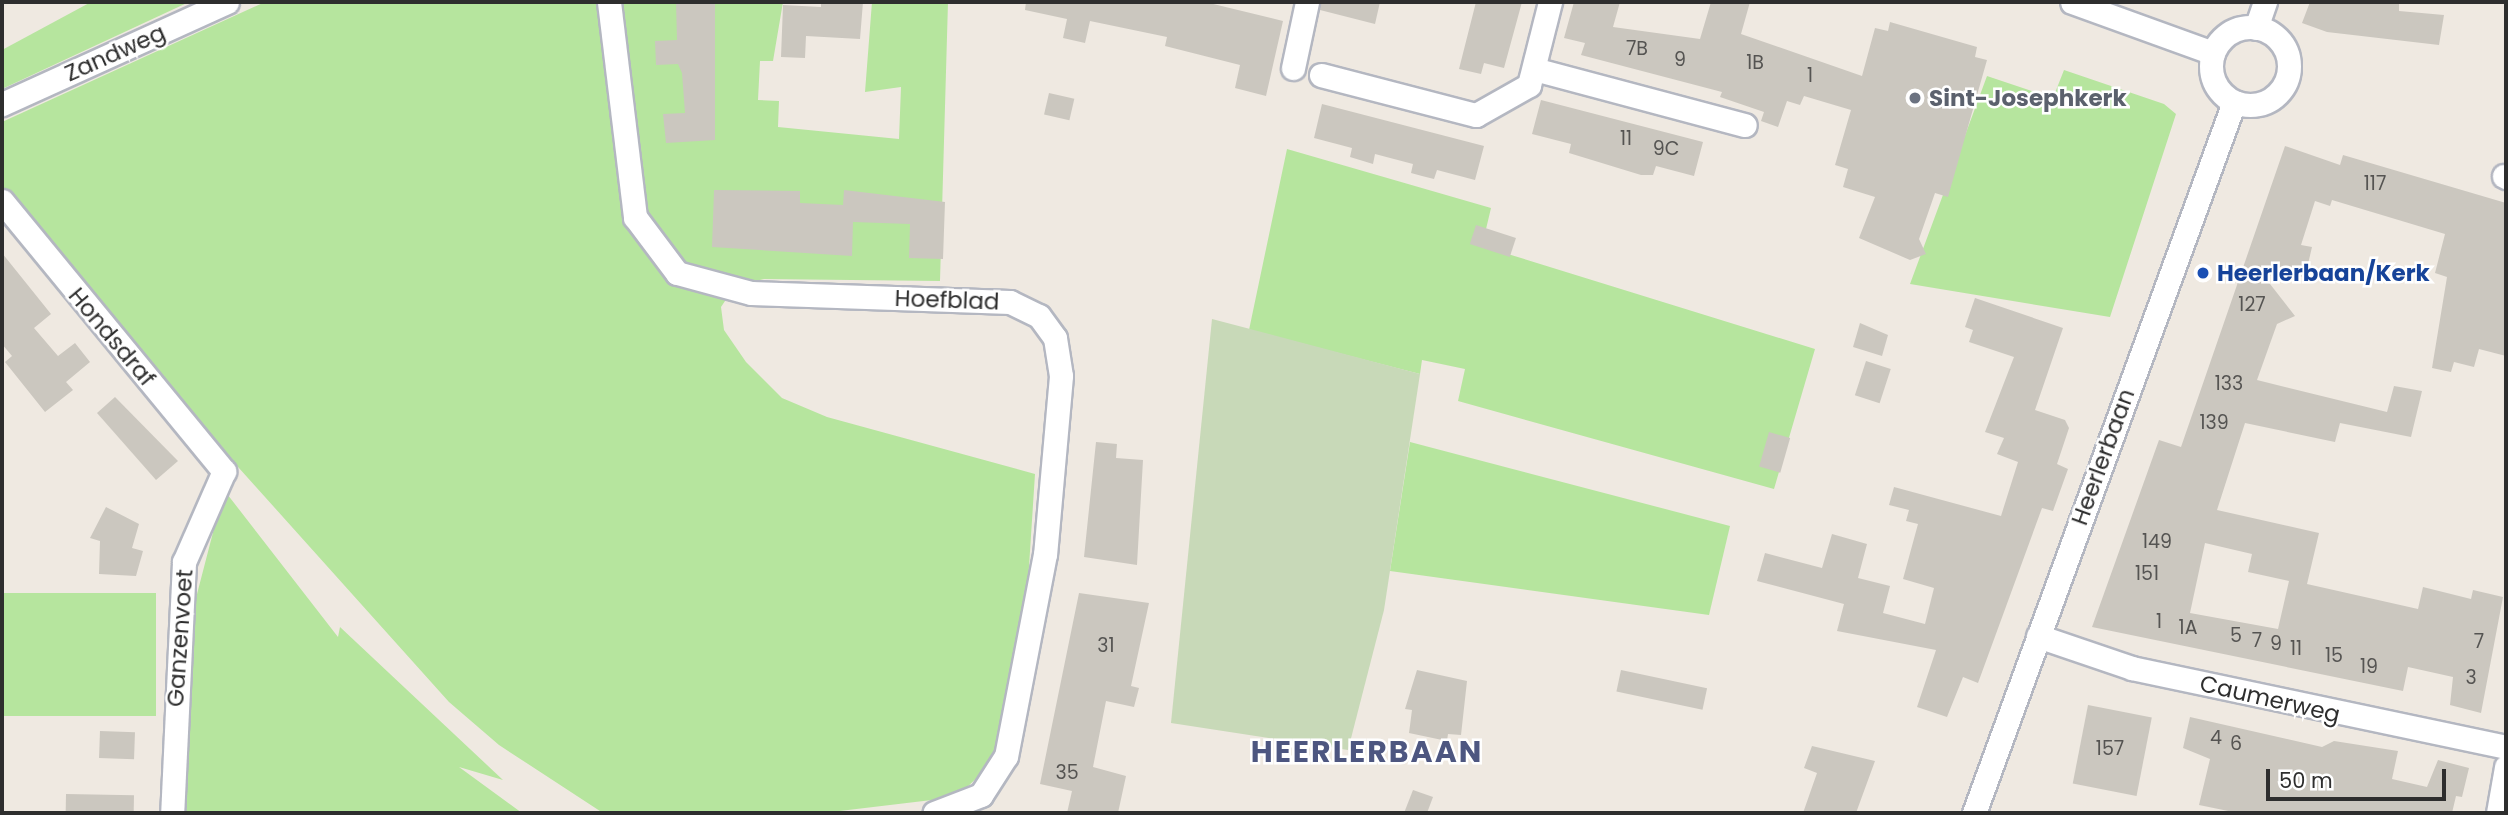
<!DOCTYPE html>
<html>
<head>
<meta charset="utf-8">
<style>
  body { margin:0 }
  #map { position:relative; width:2508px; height:815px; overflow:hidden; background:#efe9e1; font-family:Poppins,sans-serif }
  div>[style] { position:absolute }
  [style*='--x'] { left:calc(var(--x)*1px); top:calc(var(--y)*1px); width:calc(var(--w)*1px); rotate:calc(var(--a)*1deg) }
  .green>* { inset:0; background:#b6e59e; transform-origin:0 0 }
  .cemetery>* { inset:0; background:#c8d9b8 }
  .building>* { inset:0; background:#cbc7bf; transform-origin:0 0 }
  .roads { filter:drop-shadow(2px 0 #b4b7c1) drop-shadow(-2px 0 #b4b7c1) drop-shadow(0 2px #b4b7c1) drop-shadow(0 -2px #b4b7c1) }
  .minor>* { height:23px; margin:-11.5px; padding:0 11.5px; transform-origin:11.5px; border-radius:11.5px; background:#fff }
  .minor>.ring { margin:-11.5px; padding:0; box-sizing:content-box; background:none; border:23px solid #fff; border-radius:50% }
  .dots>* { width:19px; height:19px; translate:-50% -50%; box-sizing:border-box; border:4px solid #fff; border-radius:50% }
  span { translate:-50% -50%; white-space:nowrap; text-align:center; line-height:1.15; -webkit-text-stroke:5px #fff; paint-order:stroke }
  .number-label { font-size:19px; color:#555452 }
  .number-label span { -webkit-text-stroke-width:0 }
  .street-label { font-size:23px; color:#2e2e2e }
  .worship-label { font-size:23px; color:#5b616d; font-weight:700 }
  .left { translate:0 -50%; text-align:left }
  .transit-label { font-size:23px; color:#164399; font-weight:700 }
  .district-label { font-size:30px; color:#4d5680; font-weight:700; letter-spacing:2px }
  .frame { position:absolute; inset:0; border:4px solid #2e2e2e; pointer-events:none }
  .scale { position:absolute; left:2266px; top:769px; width:180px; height:32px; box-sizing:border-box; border:4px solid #2e2e2e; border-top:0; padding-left:9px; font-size:21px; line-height:24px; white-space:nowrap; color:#2e2e2e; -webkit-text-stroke:5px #fff; paint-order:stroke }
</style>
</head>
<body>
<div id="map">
  <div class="green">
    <i style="clip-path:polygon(91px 2px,189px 2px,2px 89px,2px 50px)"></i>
    <i style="clip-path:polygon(265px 2px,783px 2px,773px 61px,760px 61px,758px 100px,779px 101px,778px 127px,899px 139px,901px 87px,865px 92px,872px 2px,948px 2px,940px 281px,764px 279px,735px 286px,721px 307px,724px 330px,746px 362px,782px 398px,827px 417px,1035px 474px,1026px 613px,992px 763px,957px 797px,823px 813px,603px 813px,499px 745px,449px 702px,99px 312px,2px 192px,2px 122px)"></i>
    <i style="clip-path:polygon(2064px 70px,2164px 104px,2176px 114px,2110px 317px,1910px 284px,1987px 76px,2053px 98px)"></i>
    <i style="clip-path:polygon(1287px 149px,1491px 208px,1482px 246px,1815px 349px,1774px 489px,1458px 401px,1465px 369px,1422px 360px,1420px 374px,1249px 330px)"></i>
    <i style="clip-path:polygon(1410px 442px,1730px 526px,1709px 615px,1390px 571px)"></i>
    <i style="clip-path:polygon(224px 490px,338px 637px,340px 627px,503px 780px,459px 767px,522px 813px,182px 813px,196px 598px)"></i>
    <i style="left:2px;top:593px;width:154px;height:123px"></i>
  </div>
  <div class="cemetery">
    <i style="clip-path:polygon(1212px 319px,1420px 374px,1384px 610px,1348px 750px,1171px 723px)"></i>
  </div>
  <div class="building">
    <i style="clip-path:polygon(676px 2px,715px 2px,715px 140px,666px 143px,663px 114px,685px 113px,682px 73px,678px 64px,656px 65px,655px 41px,677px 40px)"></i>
    <i style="clip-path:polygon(821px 2px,863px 2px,860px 39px,806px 36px,805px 58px,781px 57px,783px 5px,821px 7px)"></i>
    <i style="clip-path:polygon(1026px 2px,1205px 2px,1283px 21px,1266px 96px,1235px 88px,1240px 65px,1165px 46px,1167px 37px,1090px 21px,1085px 43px,1063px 38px,1067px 19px,1025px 10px)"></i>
    <i style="clip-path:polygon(1321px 2px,1380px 2px,1375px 24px,1320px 10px)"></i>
    <i style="clip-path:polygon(1476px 2px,1522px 2px,1504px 68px,1484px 63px,1481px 74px,1459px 69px)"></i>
    <i style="clip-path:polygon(1574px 2px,1620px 2px,1613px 27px,1700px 39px,1711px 2px,1750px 2px,1741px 34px,1862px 76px,1875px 28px,1888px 31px,1890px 22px,1977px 47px,1975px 57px,1987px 60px,1948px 197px,1935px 193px,1919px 239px,1926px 254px,1910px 260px,1859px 238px,1875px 197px,1843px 187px,1848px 169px,1835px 165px,1851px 110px,1804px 96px,1800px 105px,1787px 101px,1778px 127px,1761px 121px,1764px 112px,1720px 97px,1722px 92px,1581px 55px,1585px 43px,1564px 38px)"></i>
    <i style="clip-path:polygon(2310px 2px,2399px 2px,2399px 11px,2444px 15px,2439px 45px,2327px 32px,2302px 23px)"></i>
    <i style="left:1049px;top:93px;width:26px;height:22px;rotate:13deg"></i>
    <i style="clip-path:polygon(1541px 100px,1703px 142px,1694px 176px,1656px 166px,1653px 175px,1641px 175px,1569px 153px,1571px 144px,1532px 134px)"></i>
    <i style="clip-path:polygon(1322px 104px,1484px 146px,1475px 180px,1437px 170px,1434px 179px,1422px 176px,1411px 173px,1413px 164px,1375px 154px,1373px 164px,1350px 157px,1352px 148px,1314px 138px)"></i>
    <i style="clip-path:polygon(evenodd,2285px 146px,2340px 165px,2343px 155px,2506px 203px,2506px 356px,2479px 349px,2474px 367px,2454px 362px,2451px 372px,2432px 368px,2447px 277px,2435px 273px,2445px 234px,2332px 200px,2330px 206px,2315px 201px,2301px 245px,2312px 247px,2305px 277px,2263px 275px,2295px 316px,2277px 324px,2257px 380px,2387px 412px,2394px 386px,2422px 391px,2411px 437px,2340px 423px,2335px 442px,2245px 423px,2217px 510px,2319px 533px,2307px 584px,2418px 609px,2423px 587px,2471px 599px,2473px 590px,2503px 597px,2481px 713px,2450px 705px,2453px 677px,2408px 667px,2403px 691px,2092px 627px,2159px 440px,2181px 447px,2285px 146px,2205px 543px,2252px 554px,2248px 572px,2289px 581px,2278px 629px,2190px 613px,2205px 543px)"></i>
    <i style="clip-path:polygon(714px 190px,800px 191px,800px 203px,843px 205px,844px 190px,945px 202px,943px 259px,909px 258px,910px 224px,853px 222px,852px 256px,712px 247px)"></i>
    <i style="left:1476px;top:225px;width:42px;height:20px;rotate:18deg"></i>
    <i style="clip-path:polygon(2px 253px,51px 314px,34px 328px,58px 356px,75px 343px,90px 362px,66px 382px,73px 390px,45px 412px,5px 362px,12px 356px,2px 344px)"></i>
    <i style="clip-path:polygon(1975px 298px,2063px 328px,2035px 410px,2065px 420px,2069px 428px,2057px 464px,2068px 469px,2053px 511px,2042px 508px,1978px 683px,1963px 677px,1947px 717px,1917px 707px,1936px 650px,1837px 631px,1844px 604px,1757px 581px,1765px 553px,1822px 568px,1832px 534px,1867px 544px,1858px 578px,1890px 586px,1883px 613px,1925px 624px,1934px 588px,1903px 579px,1918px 524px,1906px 521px,1909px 510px,1889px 505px,1894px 487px,2001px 516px,2018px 462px,1997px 454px,2004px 438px,1985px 432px,2014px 357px,1969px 342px,1973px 330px,1965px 327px)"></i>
    <i style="clip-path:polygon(1860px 323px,1888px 335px,1882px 356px,1853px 347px)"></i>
    <i style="left:1866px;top:361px;width:26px;height:36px;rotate:18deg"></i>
    <i style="clip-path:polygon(115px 397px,178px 461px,156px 480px,97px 413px)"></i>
    <i style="left:1769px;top:432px;width:22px;height:36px;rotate:16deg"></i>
    <i style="clip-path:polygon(1096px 442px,1117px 444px,1116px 458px,1143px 460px,1137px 565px,1084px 557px)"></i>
    <i style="clip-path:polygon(106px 507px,139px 524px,132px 548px,143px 551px,136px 576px,99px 574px,100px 541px,90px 538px)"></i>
    <i style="clip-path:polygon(1079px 593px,1149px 603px,1131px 686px,1139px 688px,1134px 707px,1106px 701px,1093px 767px,1126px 776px,1118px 813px,1067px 813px,1072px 791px,1040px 784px)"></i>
    <i style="clip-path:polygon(1417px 670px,1467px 681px,1461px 735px,1448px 734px,1447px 741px,1409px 733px,1412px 710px,1405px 709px)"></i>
    <i style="left:1621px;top:670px;width:88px;height:22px;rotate:12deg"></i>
    <i style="left:2088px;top:705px;width:65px;height:80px;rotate:11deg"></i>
    <i style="clip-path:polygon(2190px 717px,2322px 747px,2334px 741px,2398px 751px,2392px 779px,2427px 787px,2438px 760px,2469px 768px,2462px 797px,2456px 796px,2452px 813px,2238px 813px,2199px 805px,2210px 759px,2183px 748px)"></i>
    <i style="left:100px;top:731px;width:35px;height:27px;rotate:2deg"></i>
    <i style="clip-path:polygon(1812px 746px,1875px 761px,1856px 813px,1803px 813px,1817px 773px,1804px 768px)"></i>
    <i style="clip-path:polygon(1413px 790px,1433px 797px,1427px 813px,1404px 813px)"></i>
    <i style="left:66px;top:794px;width:68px;height:19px;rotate:1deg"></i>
  </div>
  <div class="roads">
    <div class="minor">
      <i style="--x:609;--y:2;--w:217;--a:83.1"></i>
      <i style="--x:635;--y:217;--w:70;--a:53.1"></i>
      <i style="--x:677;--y:273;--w:77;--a:15.1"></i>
      <i style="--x:751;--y:293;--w:259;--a:2"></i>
      <i style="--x:1010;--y:302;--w:32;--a:26"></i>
      <i style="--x:1039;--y:316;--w:27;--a:54"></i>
      <i style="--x:1055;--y:338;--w:38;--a:81"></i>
      <i style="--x:1061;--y:376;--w:179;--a:95.1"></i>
      <i style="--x:1045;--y:554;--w:206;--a:100.9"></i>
      <i style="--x:1006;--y:756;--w:46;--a:122.7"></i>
      <i style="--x:981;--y:795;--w:50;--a:159"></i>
      <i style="--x:2072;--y:2;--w:150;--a:19.9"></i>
      <i class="ring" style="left:2211px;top:27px;width:55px;height:55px"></i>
      <i style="--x:2256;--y:28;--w:28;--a:-71"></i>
      <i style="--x:1293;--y:68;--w:67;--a:-78"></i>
      <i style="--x:1534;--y:69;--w:218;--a:14.9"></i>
      <i style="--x:1321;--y:75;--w:160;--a:14.5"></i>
      <i style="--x:1476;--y:115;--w:61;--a:-29.5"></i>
      <i style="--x:1529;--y:85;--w:86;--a:-75.8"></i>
      <i style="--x:2;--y:104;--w:247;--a:-24.4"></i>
      <i style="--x:2504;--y:176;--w:2;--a:27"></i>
      <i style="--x:2;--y:201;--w:350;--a:50.6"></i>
      <i style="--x:224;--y:471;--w:99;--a:113.7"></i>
      <i style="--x:184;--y:562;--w:251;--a:92.7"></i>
      <i style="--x:2038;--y:636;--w:99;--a:18.8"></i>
      <i style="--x:2132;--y:668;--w:382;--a:11.9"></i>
      <i style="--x:1974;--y:813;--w:757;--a:-69.91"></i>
      <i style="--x:2498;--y:813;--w:47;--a:-80.1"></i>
    </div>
  </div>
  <div class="dots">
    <i style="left:1915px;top:98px;background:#6b7280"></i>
    <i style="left:2203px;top:273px;background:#1a4fb4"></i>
  </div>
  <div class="number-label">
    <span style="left:1637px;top:49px">7B</span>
    <span style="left:1680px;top:60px">9</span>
    <span style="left:1755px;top:63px">1B</span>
    <span style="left:1810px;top:76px">1</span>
    <span style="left:1626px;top:139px">11</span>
    <span style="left:1666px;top:149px">9C</span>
    <span style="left:2375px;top:184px">117</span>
    <span style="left:2252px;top:305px">127</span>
    <span style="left:2229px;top:384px">133</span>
    <span style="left:2214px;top:423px">139</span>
    <span style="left:2157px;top:542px">149</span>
    <span style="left:2147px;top:574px">151</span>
    <span style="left:2159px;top:622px">1</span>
    <span style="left:2188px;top:628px">1A</span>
    <span style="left:2236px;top:636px">5</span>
    <span style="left:2257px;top:641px">7</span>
    <span style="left:2479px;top:642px">7</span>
    <span style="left:2276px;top:644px">9</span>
    <span style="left:1106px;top:646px">31</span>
    <span style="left:2296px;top:649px">11</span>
    <span style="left:2334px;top:656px">15</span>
    <span style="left:2369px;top:667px">19</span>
    <span style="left:2471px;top:678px">3</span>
    <span style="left:2216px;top:738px">4</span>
    <span style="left:2236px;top:744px">6</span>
    <span style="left:2110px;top:749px">157</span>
    <span style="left:1067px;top:773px">35</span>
  </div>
  <div class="street-label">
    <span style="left:115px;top:53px;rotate:-24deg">Zandweg</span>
    <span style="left:947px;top:300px;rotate:2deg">Hoefblad</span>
    <span style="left:112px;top:337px;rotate:50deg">Hondsdraf</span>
    <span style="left:2103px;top:457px;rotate:-70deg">Heerlerbaan</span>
    <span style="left:180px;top:638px;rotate:-86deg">Ganzenvoet</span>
    <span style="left:2270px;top:699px;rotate:13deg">Caumerweg</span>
  </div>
  <div class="worship-label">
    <span class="left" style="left:1929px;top:98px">Sint-Josephkerk</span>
  </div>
  <div class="transit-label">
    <span class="left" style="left:2217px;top:273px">Heerlerbaan/Kerk</span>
  </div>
  <div class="district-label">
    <span style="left:1367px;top:752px">HEERLERBAAN</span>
  </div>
  <div class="frame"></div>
  <div class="scale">50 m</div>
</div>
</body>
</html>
